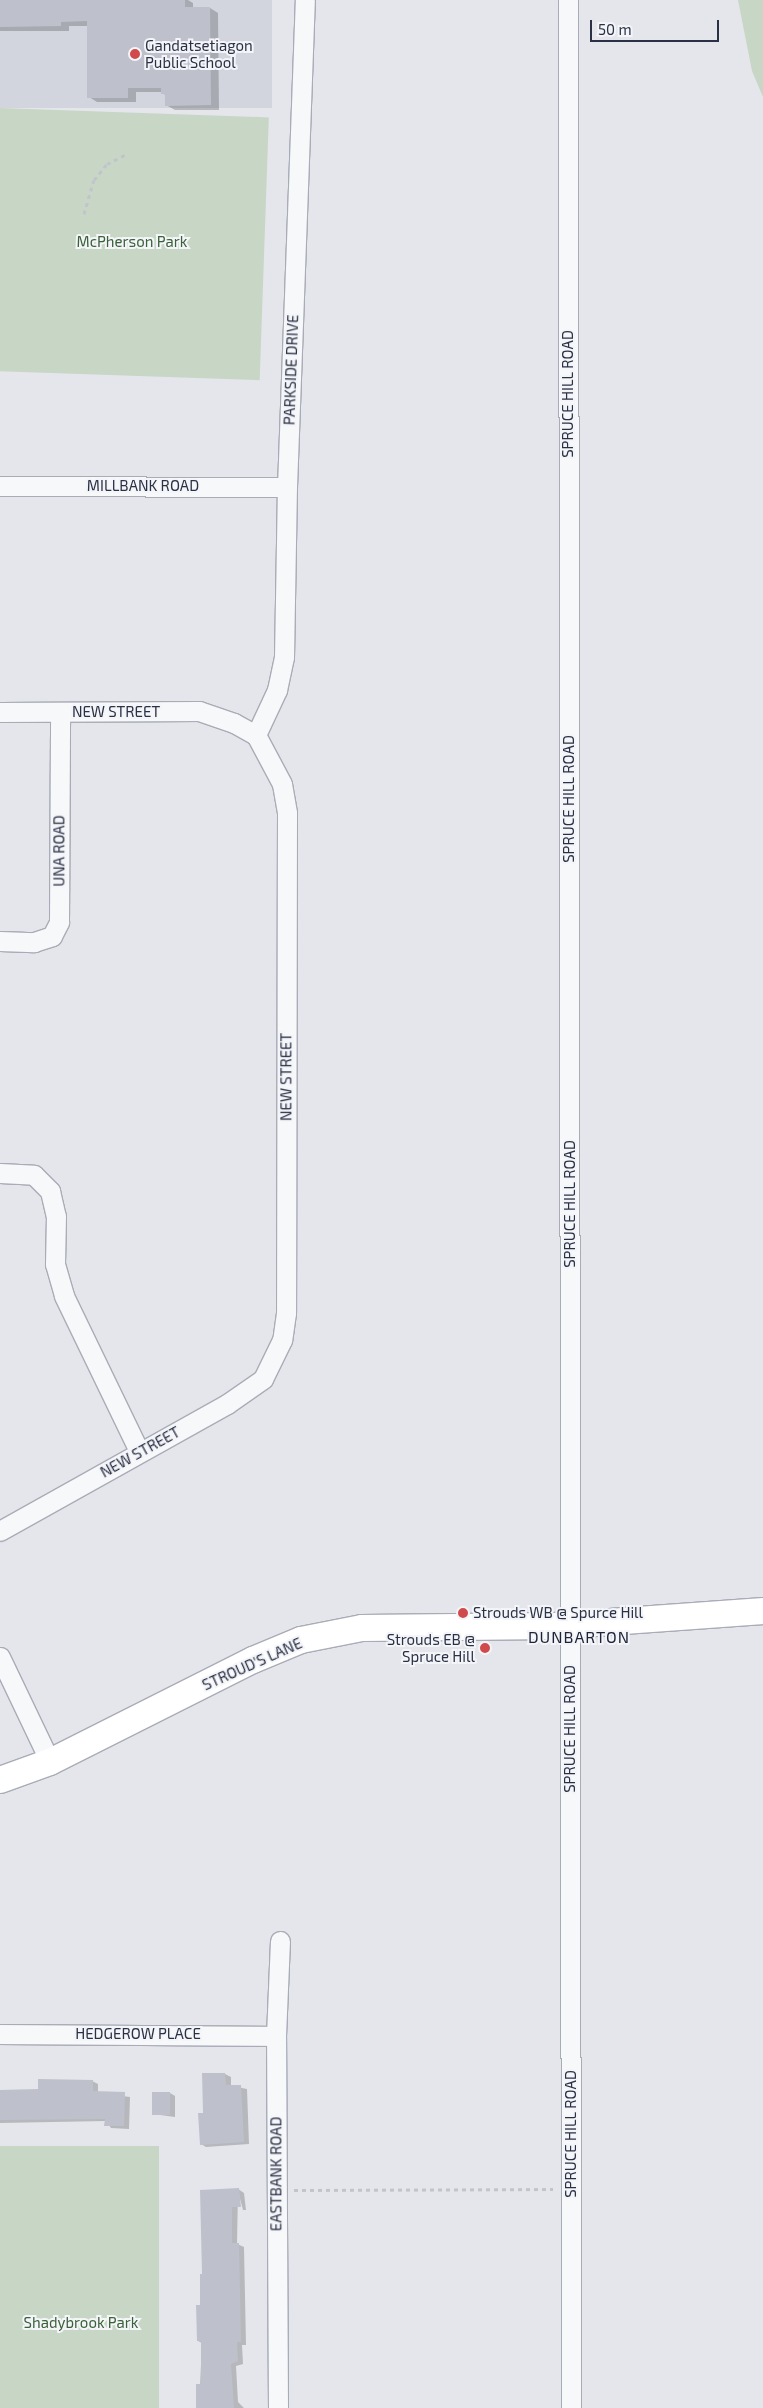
<!DOCTYPE html>
<html>
<head>
<meta charset="utf-8">
<style>
  body { margin:0 }
  #map { position:relative; width:763px; height:2408px; overflow:hidden; background:#e4e6ec; font-family:"Exo 2",sans-serif }
  div>[style] { position:absolute }
  [style*='--x'] { left:calc(var(--x)*1px); top:calc(var(--y)*1px); width:calc(var(--w)*1px); rotate:calc(var(--a)*1deg) }
  .built>* { inset:0; background:#d2d5de; transform-origin:0 0 }
  .green>* { inset:0; background:#c7d6c5; transform-origin:0 0 }
  .shadow>* { inset:0; background:#0003 }
  .building>* { inset:0; background:#bec1cc; transform-origin:0 0 }
  .path>* { height:3px; margin-top:-1.5px; transform-origin:0; background:repeating-linear-gradient(90deg,#c2c4cb 0 4px,transparent 0 8px) }
  .roads { filter:drop-shadow(1px 0 #a9acb7) drop-shadow(-1px 0 #a9acb7) drop-shadow(0 1px #a9acb7) drop-shadow(0 -1px #a9acb7) }
  .street>* { height:19px; margin:-9.5px; padding:0 9.5px; transform-origin:9.5px; border-radius:9.5px; background:#f7f8fa }
  .secondary>* { height:26px; margin:-13px; padding:0 13px; transform-origin:13px; border-radius:13px; background:#fff }
  .dots>* { width:14px; height:14px; translate:-50% -50%; box-sizing:border-box; border:2px solid #f4f5f9; border-radius:50% }
  span { translate:-50% -50%; white-space:nowrap; text-align:center; line-height:1.15; -webkit-text-stroke:4px #f4f5f9; paint-order:stroke }
  .poi-label { font-size:15px; color:#2b3145 }
  .left { translate:0 -50%; text-align:left }
  .right { translate:-100% -50%; text-align:right }
  .park-label { font-size:15px; color:#3a6138 }
  .street-label { font-size:15px; color:#2b3145 }
  .neighbourhood-label { font-size:16px; color:#1d2236; letter-spacing:1px }
  .scale { position:absolute; left:590px; top:20px; width:129px; height:22px; box-sizing:border-box; border:2px solid #2b3145; border-top:0; padding-left:6px; font-size:15px; line-height:18px; white-space:nowrap; color:#2b3145; -webkit-text-stroke:4px #f4f5f9; paint-order:stroke }
</style>
</head>
<body>
<div id="map">
  <div class="built">
    <i style="left:0;top:0;width:272px;height:108px"></i>
  </div>
  <div class="green">
    <i style="clip-path:polygon(738px 0,763px 0,763px 97px,752px 71px)"></i>
    <i style="left:0;top:108px;width:269px;height:263px;rotate:2deg"></i>
    <i style="left:0;top:2146px;width:159px;height:262px"></i>
  </div>
  <div class="shadow">
    <i style="clip-path:polygon(0 0,188px 0,193px 3px,193px 8px,210px 8px,218px 13px,219px 110px,175px 110px,166px 105px,166px 96px,162px 92px,136px 92px,136px 102px,97px 102px,89px 97px,88px 26px,69px 26px,69px 31px,0 31px)"></i>
    <i style="clip-path:polygon(225px 2074px,231px 2077px,231px 2086px,247px 2089px,249px 2144px,206px 2147px,201px 2144px,205px 2114px,204px 2075px)"></i>
    <i style="clip-path:polygon(92px 2081px,98px 2084px,98px 2093px,130px 2097px,129px 2129px,111px 2128px,106px 2121px,0 2123px,0 2091px,25px 2092px)"></i>
    <i style="clip-path:polygon(170px 2093px,175px 2096px,175px 2117px,153px 2114px)"></i>
    <i style="clip-path:polygon(238px 2189px,244px 2193px,246px 2210px,243px 2210px,238px 2191px,237px 2244px,244px 2247px,246px 2345px,242px 2345px,243px 2364px,236px 2366px,238px 2402px,244px 2408px,199px 2408px,202px 2343px,198px 2341px,204px 2275px)"></i>
  </div>
  <div class="building">
    <i style="clip-path:polygon(0 0,185px 0,185px 7px,210px 7px,211px 105px,165px 106px,165px 94px,161px 94px,161px 88px,128px 88px,128px 98px,87px 98px,87px 21px,61px 22px,61px 26px,0 27px)"></i>
    <i style="clip-path:polygon(202px 2073px,225px 2073px,226px 2085px,241px 2085px,244px 2142px,200px 2145px,198px 2113px,203px 2113px)"></i>
    <i style="clip-path:polygon(38px 2079px,93px 2080px,93px 2091px,125px 2092px,124px 2126px,104px 2126px,105px 2119px,0 2120px,0 2090px,38px 2089px)"></i>
    <i style="left:152px;top:2092px;width:18px;height:23px"></i>
    <i style="clip-path:polygon(239px 2188px,241px 2207px,232px 2207px,232px 2243px,239px 2243px,241px 2342px,237px 2342px,238px 2361px,231px 2364px,234px 2408px,196px 2408px,196px 2384px,201px 2384px,201px 2341px,197px 2341px,196px 2305px,200px 2305px,200px 2274px,202px 2274px,200px 2190px)"></i>
  </div>
  <div class="path">
    <i style="--x:84;--y:214;--w:35;--a:-74"></i>
    <i style="--x:94;--y:180;--w:21;--a:-51"></i>
    <i style="--x:107;--y:164;--w:20;--a:-27"></i>
    <i style="--x:294;--y:2190;--w:259;--a:-0.2"></i>
  </div>
  <div class="roads">
    <div class="street">
      <i style="--x:568;--y:0;--w:2408;--a:89.93"></i>
      <i style="--x:0;--y:486;--w:287;--a:0.2"></i>
      <i style="--x:0;--y:712;--w:199;--a:-0.3"></i>
      <i style="--x:199;--y:711;--w:37;--a:19"></i>
      <i style="--x:234;--y:723;--w:25;--a:29"></i>
      <i style="--x:256;--y:735;--w:55;--a:62"></i>
      <i style="--x:282;--y:784;--w:29;--a:80"></i>
      <i style="--x:287;--y:813;--w:500;--a:90.11"></i>
      <i style="--x:286;--y:1313;--w:27;--a:98"></i>
      <i style="--x:282;--y:1340;--w:43;--a:116"></i>
      <i style="--x:263;--y:1379;--w:44;--a:145.2"></i>
      <i style="--x:227;--y:1404;--w:260;--a:150.8"></i>
      <i style="--x:256;--y:735;--w:50;--a:-65"></i>
      <i style="--x:277;--y:690;--w:34;--a:-78"></i>
      <i style="--x:284;--y:657;--w:170;--a:-89"></i>
      <i style="--x:287;--y:487;--w:487;--a:-87.9"></i>
      <i style="--x:0;--y:941;--w:34;--a:2"></i>
      <i style="--x:34;--y:942;--w:19;--a:-18"></i>
      <i style="--x:52;--y:936;--w:16;--a:-63"></i>
      <i style="--x:59;--y:922;--w:210;--a:-89.7"></i>
      <i style="--x:0;--y:1173;--w:34;--a:3"></i>
      <i style="--x:34;--y:1175;--w:23;--a:45"></i>
      <i style="--x:50;--y:1191;--w:26;--a:77"></i>
      <i style="--x:56;--y:1216;--w:48;--a:91.2"></i>
      <i style="--x:55;--y:1264;--w:33;--a:74"></i>
      <i style="--x:64;--y:1296;--w:172;--a:64.2"></i>
      <i style="--x:0;--y:1657;--w:116;--a:64.5"></i>
      <i style="--x:0;--y:2034;--w:276;--a:0.4"></i>
      <i style="--x:278;--y:2408;--w:372;--a:-90.3"></i>
      <i style="--x:276;--y:2036;--w:95;--a:-87.6"></i>
    </div>
    <div class="secondary">
      <i style="--x:0;--y:1780;--w:53;--a:-19.8"></i>
      <i style="--x:50;--y:1762;--w:227;--a:-26.7"></i>
      <i style="--x:253;--y:1660;--w:52;--a:-22.6"></i>
      <i style="--x:301;--y:1640;--w:62;--a:-11.1"></i>
      <i style="--x:362;--y:1628;--w:192;--a:-0.6"></i>
      <i style="--x:554;--y:1626;--w:210;--a:-4.1"></i>
    </div>
  </div>
  <div class="dots">
    <i style="left:135px;top:54px;background:#d04a4b"></i>
    <i style="left:463px;top:1613px;background:#d04a4b"></i>
    <i style="left:485px;top:1648px;background:#d04a4b"></i>
  </div>
  <div class="poi-label">
    <span class="left" style="left:145px;top:54px">Gandatsetiagon<br>Public School</span>
    <span class="left" style="left:473px;top:1613px">Strouds WB @ Spurce Hill</span>
    <span class="right" style="left:475px;top:1648px">Strouds EB @<br>Spruce Hill</span>
  </div>
  <div class="park-label">
    <span style="left:132px;top:242px">McPherson Park</span>
    <span style="left:81px;top:2323px">Shadybrook Park</span>
  </div>
  <div class="street-label">
    <span style="left:291px;top:370px;rotate:-88deg">PARKSIDE DRIVE</span>
    <span style="left:568px;top:394px;rotate:-90deg">SPRUCE HILL ROAD</span>
    <span style="left:143px;top:486px">MILLBANK ROAD</span>
    <span style="left:116px;top:712px">NEW STREET</span>
    <span style="left:569px;top:799px;rotate:-90deg">SPRUCE HILL ROAD</span>
    <span style="left:59px;top:851px;rotate:-90deg">UNA ROAD</span>
    <span style="left:286px;top:1077px;rotate:-90deg">NEW STREET</span>
    <span style="left:570px;top:1204px;rotate:-90deg">SPRUCE HILL ROAD</span>
    <span style="left:140px;top:1452px;rotate:-29deg">NEW STREET</span>
    <span style="left:252px;top:1664px;rotate:-24deg">STROUD'S LANE</span>
    <span style="left:570px;top:1729px;rotate:-90deg">SPRUCE HILL ROAD</span>
    <span style="left:138px;top:2034px">HEDGEROW PLACE</span>
    <span style="left:571px;top:2134px;rotate:-90deg">SPRUCE HILL ROAD</span>
    <span style="left:276px;top:2174px;rotate:-90deg">EASTBANK ROAD</span>
  </div>
  <div class="neighbourhood-label">
    <span style="left:579px;top:1637px">DUNBARTON</span>
  </div>
  <div class="scale">50 m</div>
</div>
</body>
</html>
